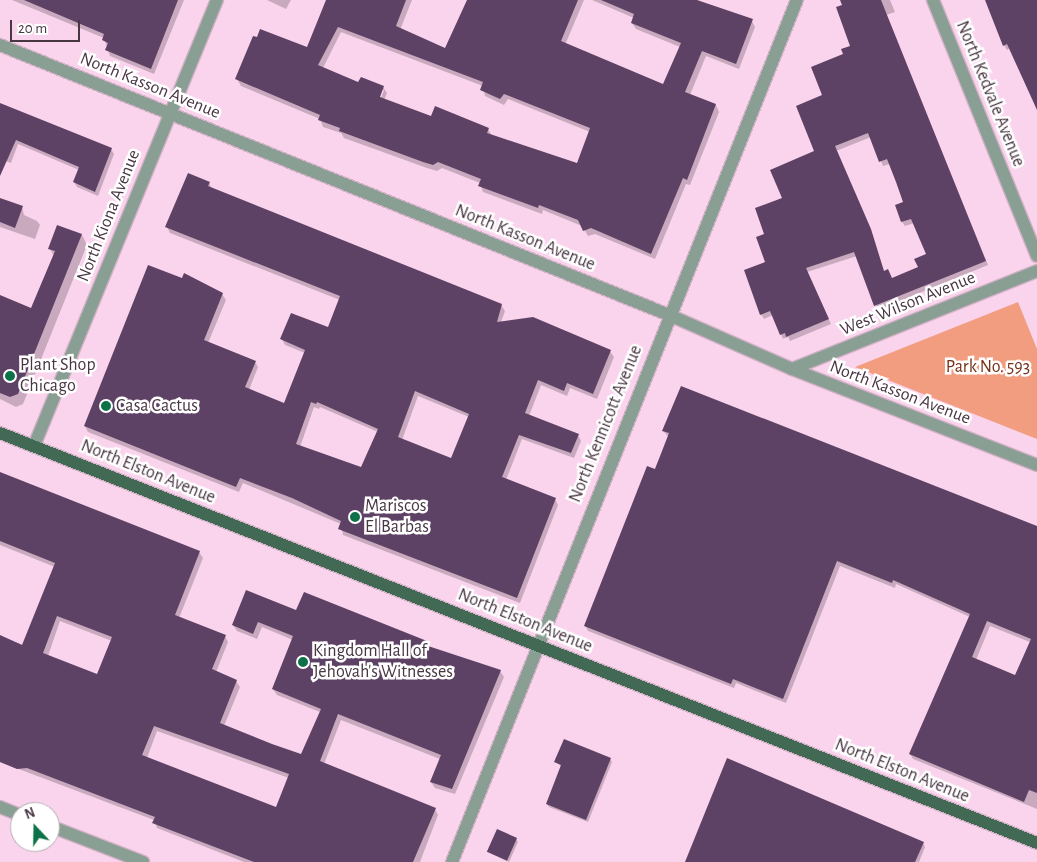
<!DOCTYPE html>
<html>
<head>
<meta charset="utf-8">
<style>
  body { margin:0 }
  #map { position:relative; width:1037px; height:862px; overflow:hidden; background:#fad4ed; font-family:"Alegreya Sans",sans-serif }
  div>[style] { position:absolute }
  [style*='--x'] { left:calc(var(--x)*1px); top:calc(var(--y)*1px); width:calc(var(--w)*1px); rotate:calc(var(--a)*1deg) }
  .green>* { inset:0; background:#f39d80 }
  .shadow>* { inset:0; background:#0003 }
  .building>* { inset:0; background:#5e4265; transform-origin:0 0 }
  .roads { filter:drop-shadow(1px 0 #d3b1c7) drop-shadow(-1px 0 #d3b1c7) drop-shadow(0 1px #d3b1c7) drop-shadow(0 -1px #d3b1c7) }
  .minor>* { height:12px; margin:-6px; padding:0 6px; transform-origin:6px; border-radius:6px; background:#8a9f93 }
  .major>* { height:12px; margin:-6px; padding:0 6px; transform-origin:6px; border-radius:6px; background:#426953 }
  .dots>* { width:14px; height:14px; translate:-50% -50%; box-sizing:border-box; border:2px solid #fff; border-radius:50% }
  span { translate:-50% -50%; white-space:nowrap; text-align:center; line-height:1.15; -webkit-text-stroke:5px #fff; paint-order:stroke }
  .street-label { font-size:18px; color:#483642 }
  .poi-label { font-size:18px; color:#483642 }
  .left { translate:0 -50%; text-align:left }
  .park-label { font-size:18px; color:#763018 }
  .north { position:absolute; left:10px; top:802px; width:50px; height:50px; box-sizing:border-box; background:#fff; border:1px solid #b6afb3; border-radius:50%; rotate:339deg; font-size:14px; font-weight:700; line-height:20px; text-align:center; color:#483642 }
  .north::after { content:''; display:block; margin:auto; width:18px; height:22px; background:#0d7249; clip-path:polygon(50% 0,100% 100%,50% 72%,0 100%) }
  .scale { position:absolute; left:10px; top:20px; width:70px; height:22px; box-sizing:border-box; border:2px solid #483642; border-top:0; padding-left:6px; font-size:15px; line-height:18px; white-space:nowrap; color:#483642; -webkit-text-stroke:4px #fff; paint-order:stroke }
</style>
</head>
<body>
<div id="map">
  <div class="green">
    <i style="clip-path:polygon(1018px 302px,1037px 349px,1037px 439px,855px 367px)"></i>
  </div>
  <div class="shadow">
    <i style="clip-path:polygon(12px 0,184px 0,154px 74px,110px 56px,104px 38px)"></i>
    <i style="clip-path:polygon(267px 0,291px 0,286px 9px)"></i>
    <i style="clip-path:polygon(evenodd,327px 0,412px 0,400px 30px,445px 50px,468px 0,584px 0,565px 45px,664px 86px,680px 47px,636px 29px,632px 23px,634px 18px,592px 0,694px 0,752px 21px,755px 27px,739px 69px,706px 56px,690px 95px,716px 105px,719px 112px,690px 185px,686px 184px,655px 259px,595px 234px,588px 236px,582px 226px,543px 210px,542px 214px,483px 192px,480px 183px,442px 168px,437px 171px,427px 168px,344px 138px,341px 133px,323px 127px,320px 119px,241px 86px,237px 79px,308px 49px,327px 0,341px 32px,483px 86px,485px 96px,504px 105px,508px 99px,590px 132px,578px 165px,492px 136px,488px 129px,432px 118px,384px 100px,387px 93px,383px 87px,359px 84px,323px 68px,341px 32px,327px 0,381px 90px,384px 90px,379px 103px,381px 90px)"></i>
    <i style="clip-path:polygon(evenodd,841px 0,890px 0,895px 12px,886px 15px,988px 265px,878px 310px,857px 256px,807px 272px,831px 324px,790px 341px,788px 337px,783px 339px,773px 315px,764px 319px,761px 314px,767px 262px,765px 235px,783px 199px,815px 151px,823px 96px,852px 47px,841px 0,871px 137px,883px 166px,890px 164px,905px 203px,902px 222px,905px 226px,914px 223px,927px 255px,919px 268px,892px 279px,884px 272px,836px 151px,871px 137px)"></i>
    <i style="clip-path:polygon(986px 0,1037px 0,1037px 108px,1010px 48px,1007px 50px,1004px 45px)"></i>
    <i style="clip-path:polygon(0 104px,111px 149px,114px 154px,98px 196px,77px 187px,74px 182px,79px 170px,18px 144px,11px 163px,0 159px)"></i>
    <i style="clip-path:polygon(evenodd,209px 183px,212px 189px,501px 305px,505px 311px,501px 322px,610px 351px,614px 357px,597px 399px,570px 388px,567px 396px,541px 385px,529px 416px,578px 435px,581px 441px,574px 458px,522px 439px,506px 480px,555px 499px,558px 505px,520px 603px,343px 535px,341px 524px,243px 483px,239px 492px,88px 432px,85px 426px,222px 294px,226px 300px,208px 343px,255px 362px,258px 367px,249px 390px,285px 404px,305px 353px,285px 345px,282px 339px,329px 329px,340px 300px,170px 233px,167px 227px,209px 183px,418px 396px,469px 417px,452px 460px,402px 440px,418px 396px,209px 183px,314px 407px,319px 409px,320px 407px,378px 432px,362px 469px,300px 447px,314px 407px)"></i>
    <i style="clip-path:polygon(0 205px,22px 207px,24px 215px,37px 221px,40px 225px,35px 239px,0 227px)"></i>
    <i style="clip-path:polygon(58px 227px,82px 235px,87px 245px,23px 404px,16px 407px,0 399px,0 296px,32px 309px,54px 256px,50px 249px)"></i>
    <i style="clip-path:polygon(evenodd,663px 431px,1037px 527px,1037px 809px,913px 759px,910px 754px,970px 617px,896px 584px,895px 588px,840px 566px,786px 703px,736px 683px,734px 688px,588px 631px,585px 625px,669px 437px,663px 431px,990px 626px,1030px 642px,1015px 677px,976px 660px,990px 626px)"></i>
    <i style="clip-path:polygon(evenodd,0 473px,199px 552px,203px 558px,179px 618px,225px 636px,228px 642px,216px 672px,236px 681px,240px 687px,224px 726px,302px 756px,320px 712px,277px 695px,273px 689px,293px 640px,262px 627px,257px 639px,237px 631px,233px 625px,297px 612px,426px 642px,429px 648px,500px 671px,504px 677px,455px 794px,435px 788px,431px 782px,440px 759px,341px 720px,324px 764px,435px 809px,438px 815px,420px 862px,244px 862px,157px 828px,154px 820px,0 762px,0 636px,23px 645px,55px 567px,0 545px,0 473px,60px 621px,112px 641px,98px 676px,48px 656px,60px 621px,0 473px,157px 731px,289px 778px,277px 809px,147px 758px,157px 731px)"></i>
    <i style="clip-path:polygon(610px 759px,612px 762px,588px 822px,549px 807px,547px 804px,562px 767px,556px 762px)"></i>
    <i style="clip-path:polygon(516px 839px,518px 842px,509px 862px,488px 851px)"></i>
    <i style="clip-path:polygon(923px 843px,925px 847px,919px 862px,686px 862px)"></i>
  </div>
  <div class="building">
    <i style="clip-path:polygon(24px 0,178px 0,151px 69px,105px 50px,108px 43px,102px 40px,104px 34px)"></i>
    <i style="clip-path:polygon(evenodd,326px 0,406px 0,396px 26px,445px 48px,467px 0,578px 0,561px 41px,663px 84px,681px 43px,631px 23px,634px 14px,601px 0,697px 0,753px 19px,736px 64px,702px 51px,685px 92px,716px 104px,687px 180px,683px 178px,651px 254px,591px 228px,583px 231px,578px 220px,539px 205px,538px 208px,478px 186px,481px 179px,438px 162px,433px 165px,423px 162px,339px 131px,340px 128px,318px 120px,320px 115px,235px 79px,253px 36px,257px 37px,260px 29px,307px 47px,326px 0,338px 27px,483px 82px,480px 90px,500px 99px,504px 94px,590px 128px,577px 163px,487px 133px,489px 128px,435px 106px,431px 116px,380px 97px,384px 86px,361px 77px,358px 82px,318px 65px,338px 27px)"></i>
    <i style="clip-path:polygon(evenodd,840px 0,881px 0,986px 261px,874px 306px,854px 252px,806px 268px,829px 319px,786px 337px,785px 333px,780px 335px,770px 311px,760px 315px,744px 270px,765px 262px,756px 237px,764px 234px,755px 208px,782px 198px,770px 170px,814px 151px,796px 106px,822px 95px,811px 67px,843px 54px,841px 49px,850px 46px,836px 7px,842px 5px,840px 0,868px 133px,879px 162px,887px 159px,896px 182px,903px 202px,895px 205px,901px 222px,911px 219px,926px 254px,914px 259px,918px 267px,892px 278px,888px 269px,884px 271px,871px 229px,835px 146px,868px 133px)"></i>
    <i style="clip-path:polygon(985px 0,1037px 0,1037px 110px,1007px 44px,1003px 46px)"></i>
    <i style="clip-path:polygon(0 103px,112px 148px,95px 192px,73px 182px,79px 167px,16px 140px,0 176px)"></i>
    <i style="clip-path:polygon(evenodd,188px 173px,210px 182px,208px 186px,502px 304px,497px 322px,533px 317px,611px 350px,593px 394px,567px 383px,564px 391px,538px 380px,525px 413px,579px 434px,571px 453px,519px 435px,502px 477px,556px 498px,517px 598px,338px 529px,341px 521px,292px 498px,240px 478px,236px 487px,84px 426px,148px 265px,182px 278px,184px 273px,223px 293px,204px 340px,256px 361px,245px 387px,284px 403px,305px 350px,280px 339px,291px 313px,328px 327px,340px 296px,165px 227px,188px 173px,415px 391px,469px 414px,451px 458px,398px 437px,415px 391px,188px 173px,311px 402px,316px 404px,317px 402px,378px 429px,361px 467px,296px 444px,311px 402px)"></i>
    <i style="clip-path:polygon(0 198px,23px 206px,15px 228px,0 222px)"></i>
    <i style="clip-path:polygon(57px 225px,82px 234px,18px 394px,10px 397px,0 393px,0 295px,31px 308px,55px 251px,48px 249px)"></i>
    <i style="clip-path:polygon(evenodd,681px 386px,1037px 526px,1037px 793px,1029px 790px,1024px 802px,909px 754px,970px 614px,893px 580px,892px 583px,837px 561px,783px 699px,733px 679px,731px 684px,584px 626px,647px 466px,655px 469px,669px 433px,662px 431px,681px 386px,987px 621px,1031px 639px,1015px 675px,972px 657px,987px 621px)"></i>
    <i style="clip-path:polygon(evenodd,0 472px,200px 551px,175px 615px,226px 635px,212px 669px,237px 680px,220px 723px,272px 744px,301px 754px,321px 709px,272px 689px,293px 636px,258px 622px,253px 634px,232px 625px,246px 590px,296px 610px,304px 592px,427px 641px,425px 645px,501px 670px,452px 789px,430px 782px,441px 755px,338px 714px,320px 761px,436px 808px,413px 862px,254px 862px,152px 823px,155px 817px,27px 768px,17px 769px,0 762px,0 635px,22px 645px,55px 563px,0 541px,0 472px,57px 616px,112px 637px,97px 674px,43px 653px,57px 616px,0 472px,154px 726px,289px 774px,276px 807px,142px 755px,154px 726px)"></i>
    <i style="clip-path:polygon(564px 739px,611px 758px,586px 820px,546px 804px,561px 765px,554px 762px)"></i>
    <i style="clip-path:polygon(727px 758px,924px 842px,915px 862px,685px 862px)"></i>
    <i style="left:497px;top:829px;width:22px;height:25px;rotate:24deg"></i>
  </div>
  <div class="roads">
    <div class="minor">
      <i style="--x:933;--y:0;--w:276;--a:67.9"></i>
      <i style="--x:0;--y:45;--w:721;--a:21.98"></i>
      <i style="--x:669;--y:315;--w:134;--a:23.7"></i>
      <i style="--x:792;--y:369;--w:263;--a:21.4"></i>
      <i style="--x:792;--y:369;--w:264;--a:-21.8"></i>
      <i style="--x:34;--y:446;--w:482;--a:-67.7"></i>
      <i style="--x:0;--y:807;--w:22;--a:22"></i>
      <i style="--x:50;--y:826;--w:100;--a:21.2"></i>
      <i style="--x:452;--y:862;--w:928;--a:-68.19"></i>
    </div>
    <div class="major">
      <i style="--x:0;--y:433;--w:1115;--a:21.57"></i>
    </div>
  </div>
  <div class="dots">
    <i style="left:10px;top:376px;background:#0d7249"></i>
    <i style="left:106px;top:406px;background:#0d7249"></i>
    <i style="left:355px;top:517px;background:#0d7249"></i>
    <i style="left:303px;top:662px;background:#0d7249"></i>
  </div>
  <div class="street-label">
    <span style="left:150px;top:86px;rotate:22deg">North Kasson Avenue</span>
    <span style="left:990px;top:94px;rotate:68deg">North Kedvale Avenue</span>
    <span style="left:109px;top:216px;rotate:-68deg">North Kiona Avenue</span>
    <span style="left:525px;top:238px;rotate:22deg">North Kasson Avenue</span>
    <span style="left:908px;top:304px;rotate:-22deg">West Wilson Avenue</span>
    <span style="left:900px;top:393px;rotate:21deg">North Kasson Avenue</span>
    <span style="left:606px;top:424px;rotate:-68deg">North Kennicott Avenue</span>
    <span style="left:148px;top:472px;rotate:22deg">North Elston Avenue</span>
    <span style="left:525px;top:621px;rotate:22deg">North Elston Avenue</span>
    <span style="left:902px;top:771px;rotate:22deg">North Elston Avenue</span>
  </div>
  <div class="poi-label">
    <span class="left" style="left:20px;top:376px">Plant Shop<br>Chicago</span>
    <span class="left" style="left:116px;top:406px">Casa Cactus</span>
    <span class="left" style="left:365px;top:517px">Mariscos<br>El Barbas</span>
    <span class="left" style="left:313px;top:662px">Kingdom Hall of<br>Jehovah's Witnesses</span>
  </div>
  <div class="park-label">
    <span style="left:988px;top:367px">Park No. 593</span>
  </div>
  <div class="north">N</div>
  <div class="scale">20 m</div>
</div>
</body>
</html>
